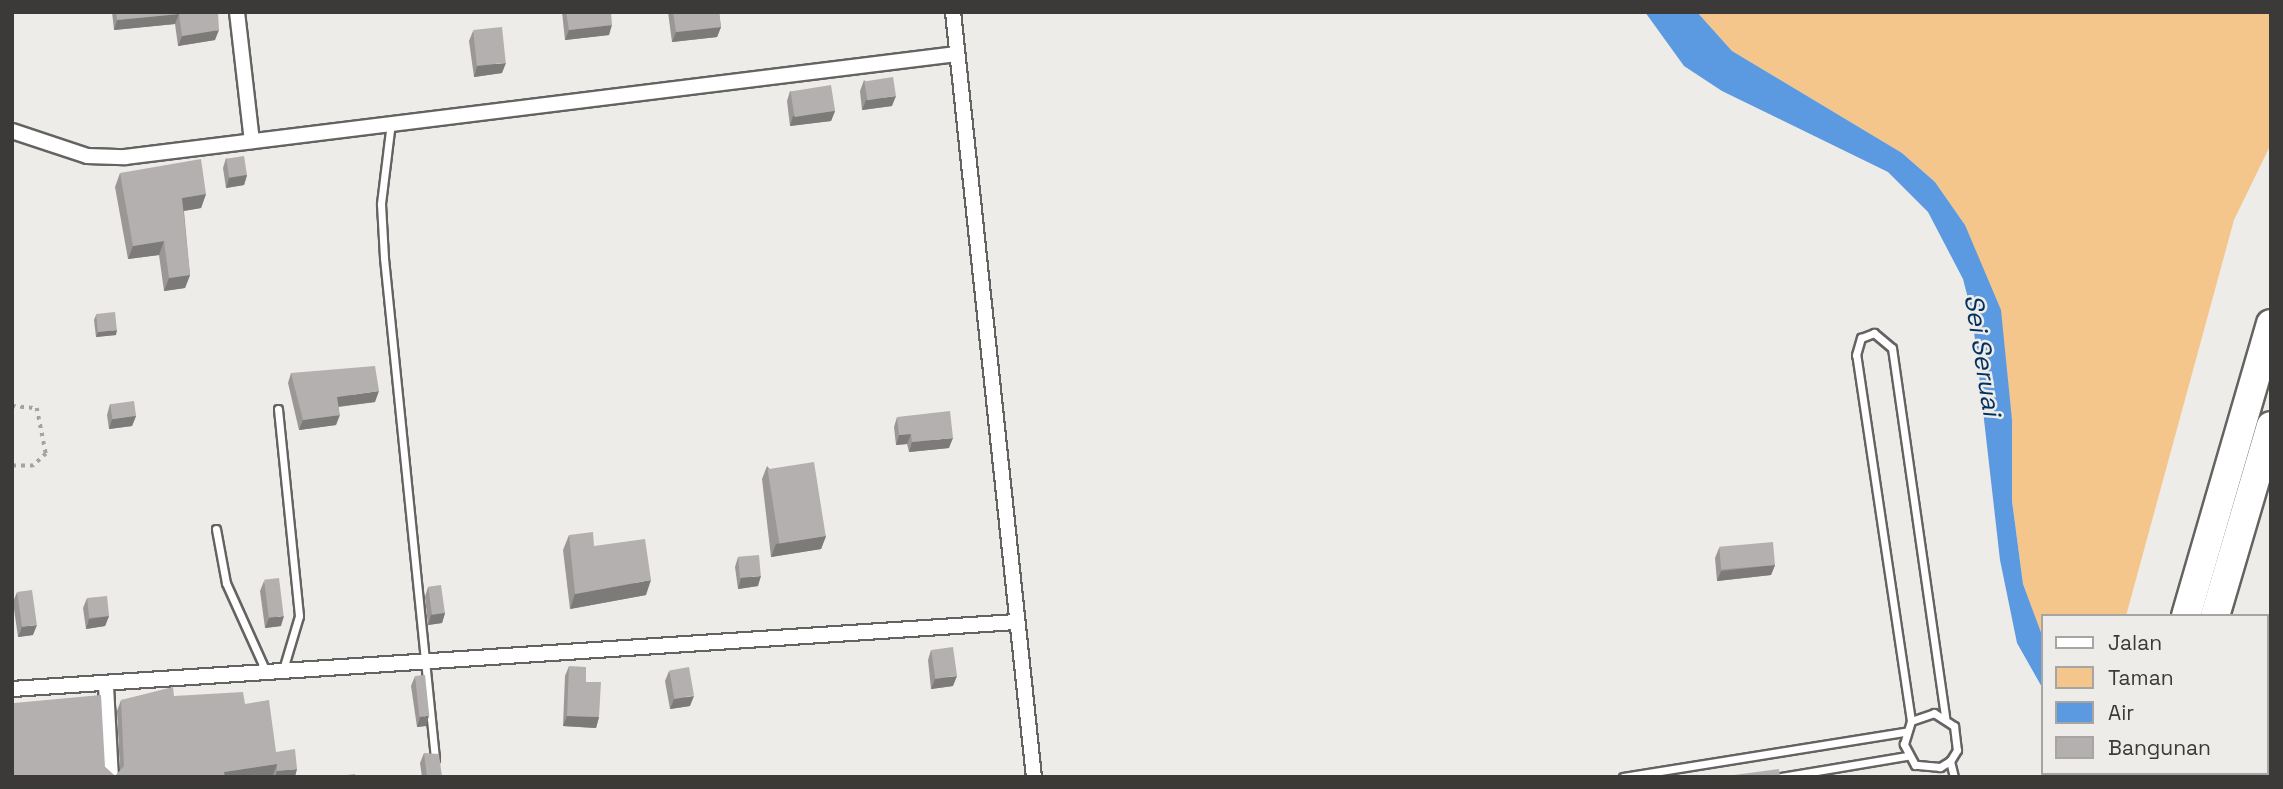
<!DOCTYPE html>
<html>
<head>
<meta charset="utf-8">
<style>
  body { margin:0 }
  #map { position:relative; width:2283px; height:789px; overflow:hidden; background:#eeece9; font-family:"Space Grotesk",sans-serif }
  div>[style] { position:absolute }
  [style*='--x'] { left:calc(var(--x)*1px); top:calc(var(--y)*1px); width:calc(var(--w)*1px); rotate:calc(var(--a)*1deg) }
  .green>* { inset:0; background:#f5c68c }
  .water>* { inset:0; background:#5b99e1 }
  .path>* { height:3.5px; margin-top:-1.75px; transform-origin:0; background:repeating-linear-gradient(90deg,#a4a3a1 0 3.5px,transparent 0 8.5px) }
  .roads { filter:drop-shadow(2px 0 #656361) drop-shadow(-2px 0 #656361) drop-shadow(0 2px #656361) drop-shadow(0 -2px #656361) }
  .lane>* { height:7px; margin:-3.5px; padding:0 3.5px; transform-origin:3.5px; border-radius:3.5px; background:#fff }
  .street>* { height:14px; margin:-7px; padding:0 7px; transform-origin:7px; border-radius:7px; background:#fff }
  .highway>* { height:28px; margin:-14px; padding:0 14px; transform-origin:14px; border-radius:14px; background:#fff }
  .wall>* { inset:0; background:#9a9796 }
  .shaded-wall>* { inset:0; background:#7d7b7a }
  .building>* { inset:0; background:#b3b0af; transform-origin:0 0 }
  span { translate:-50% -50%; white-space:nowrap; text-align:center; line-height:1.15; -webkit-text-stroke:5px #eeece9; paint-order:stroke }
  .water-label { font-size:26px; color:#03315e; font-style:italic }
  .frame { position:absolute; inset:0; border:14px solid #3b3a39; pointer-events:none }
  .legend { position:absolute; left:2041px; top:614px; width:228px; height:161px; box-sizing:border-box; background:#eeece9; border:2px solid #a6a5a3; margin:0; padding:9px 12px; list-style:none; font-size:21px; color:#3b3a39 }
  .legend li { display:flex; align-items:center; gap:14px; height:35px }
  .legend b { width:35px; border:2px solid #a6a5a3 }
</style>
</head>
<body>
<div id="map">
  <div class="green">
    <i style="clip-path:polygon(1697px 12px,2271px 12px,2271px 144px,2234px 220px,2126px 616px,2043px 616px,2041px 635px,2023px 584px,2012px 501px,2012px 420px,1965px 225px,1935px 182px,1902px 153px,1732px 51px)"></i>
  </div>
  <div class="water">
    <i style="clip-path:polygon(1645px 12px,1697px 12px,1732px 51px,1902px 153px,1935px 182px,1965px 225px,2001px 310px,2012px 420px,2012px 501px,2023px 584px,2043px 638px,2043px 689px,2017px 643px,2000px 560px,1972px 314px,1963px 279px,1928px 212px,1888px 172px,1722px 91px,1684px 66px)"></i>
  </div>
  <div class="path">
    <i style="--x:12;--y:406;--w:25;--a:5"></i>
    <i style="--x:37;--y:408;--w:47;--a:78.9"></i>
    <i style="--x:46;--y:454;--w:18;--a:137"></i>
    <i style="--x:33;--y:466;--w:21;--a:180"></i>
  </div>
  <div class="roads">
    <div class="lane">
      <i style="--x:391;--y:122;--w:83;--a:97"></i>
      <i style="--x:381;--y:204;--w:54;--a:86.8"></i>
      <i style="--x:384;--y:258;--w:503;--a:84.18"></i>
      <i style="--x:278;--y:409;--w:208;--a:84.2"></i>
      <i style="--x:299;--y:616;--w:59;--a:106.6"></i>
      <i style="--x:216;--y:529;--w:55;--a:79.5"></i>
      <i style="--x:226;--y:583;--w:100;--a:65.7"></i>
      <i style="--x:1911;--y:721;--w:24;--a:-19"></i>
      <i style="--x:1934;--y:713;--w:24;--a:33"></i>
      <i style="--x:1954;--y:726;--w:24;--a:83"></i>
      <i style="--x:1957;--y:750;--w:13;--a:122"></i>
      <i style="--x:1950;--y:761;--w:12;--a:149"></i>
      <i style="--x:1940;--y:767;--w:25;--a:-175"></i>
      <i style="--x:1915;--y:765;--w:24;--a:-118"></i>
      <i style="--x:1904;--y:744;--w:24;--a:-73"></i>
      <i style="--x:1911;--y:721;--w:370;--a:-98.5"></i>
      <i style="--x:1856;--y:355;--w:18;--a:-74"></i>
      <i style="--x:1861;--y:338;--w:14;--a:-21"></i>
      <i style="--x:1874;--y:333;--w:23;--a:40"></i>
      <i style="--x:1892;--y:348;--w:373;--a:81.8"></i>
      <i style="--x:1950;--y:761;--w:16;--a:76"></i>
      <i style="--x:1623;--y:777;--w:286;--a:-9.1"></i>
      <i style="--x:1781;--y:777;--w:128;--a:-9.5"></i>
    </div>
    <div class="street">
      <i style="--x:237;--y:12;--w:130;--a:83.4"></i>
      <i style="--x:953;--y:12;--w:769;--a:83.96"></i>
      <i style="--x:12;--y:131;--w:79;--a:18.4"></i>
      <i style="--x:87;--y:156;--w:38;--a:2"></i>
      <i style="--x:125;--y:157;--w:838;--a:-7.06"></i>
      <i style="--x:106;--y:686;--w:91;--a:86.9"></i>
      <i style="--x:12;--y:689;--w:1005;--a:-3.82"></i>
    </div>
    <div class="highway">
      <i style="--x:2186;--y:616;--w:304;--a:-73.8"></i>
      <i style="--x:2215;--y:616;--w:198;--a:-73.6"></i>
      <i style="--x:2140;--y:777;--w:4;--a:-76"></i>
      <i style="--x:2169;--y:777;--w:4;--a:-76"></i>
    </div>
  </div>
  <div class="wall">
    <i style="clip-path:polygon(112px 12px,218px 12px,215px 40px,178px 46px,175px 24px,114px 30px)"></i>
    <i style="clip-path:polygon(562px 12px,611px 12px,609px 35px,565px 40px)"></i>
    <i style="clip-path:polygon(668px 12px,719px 12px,721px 27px,717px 37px,672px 42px)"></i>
    <i style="clip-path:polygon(473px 31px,502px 73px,474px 77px,469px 41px)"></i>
    <i style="clip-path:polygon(864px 80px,892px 106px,862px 110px,860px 91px)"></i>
    <i style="clip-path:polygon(790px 91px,835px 111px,831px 121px,790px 126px,787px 101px)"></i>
    <i style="clip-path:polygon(226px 158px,247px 175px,244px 185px,226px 188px,223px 168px)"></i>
    <i style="clip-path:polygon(120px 173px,206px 194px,201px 208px,184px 211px,190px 275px,185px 288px,164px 291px,159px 255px,128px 259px,115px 187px)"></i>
    <i style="clip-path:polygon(96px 315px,116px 335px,96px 337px,94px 320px)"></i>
    <i style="clip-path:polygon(291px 373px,375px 402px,339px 407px,336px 425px,299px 430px,288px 383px)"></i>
    <i style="clip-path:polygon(110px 404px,136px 416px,132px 426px,109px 429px,107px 415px)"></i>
    <i style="clip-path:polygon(897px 417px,949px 448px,909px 452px,907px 444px,896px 445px,894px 427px)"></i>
    <i style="clip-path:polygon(767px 466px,826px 536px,821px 549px,771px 557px,762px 479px)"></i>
    <i style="clip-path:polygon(569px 535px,594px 546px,646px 595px,570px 609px,563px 550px)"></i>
    <i style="clip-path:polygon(1719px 548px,1775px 565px,1771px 575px,1717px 581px,1715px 558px)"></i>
    <i style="clip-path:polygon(738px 557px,758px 586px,738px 589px,735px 567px)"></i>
    <i style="clip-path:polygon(264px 581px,281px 626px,265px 628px,260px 591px)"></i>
    <i style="clip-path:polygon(428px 587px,445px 613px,442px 623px,428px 625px,425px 597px)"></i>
    <i style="clip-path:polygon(17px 592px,33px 635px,18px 637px,13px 602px)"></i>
    <i style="clip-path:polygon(87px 598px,109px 616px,105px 626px,86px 629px,83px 608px)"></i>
    <i style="clip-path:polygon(931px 650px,953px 686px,931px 689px,928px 660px)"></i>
    <i style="clip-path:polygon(569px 666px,586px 682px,599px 717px,596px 728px,563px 726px,565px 676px)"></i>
    <i style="clip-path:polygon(669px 671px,690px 706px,670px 709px,665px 681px)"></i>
    <i style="clip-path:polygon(415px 676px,426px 726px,417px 727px,411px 686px)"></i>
    <i style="clip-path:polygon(174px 696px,245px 704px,276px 752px,295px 777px,273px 777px,273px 775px,260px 777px,12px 777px,14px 703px,105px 767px,115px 776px,120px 771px,117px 711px,121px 700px)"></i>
    <i style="clip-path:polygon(424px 753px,442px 777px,422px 777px,420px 763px)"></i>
  </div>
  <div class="shaded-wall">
    <i style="clip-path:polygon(179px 14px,175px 24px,114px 30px,117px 20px)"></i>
    <i style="clip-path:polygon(612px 25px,609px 35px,565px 40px,569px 30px)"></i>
    <i style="clip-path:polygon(721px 27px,717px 37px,672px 42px,676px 32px)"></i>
    <i style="clip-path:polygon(219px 30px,215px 40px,178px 46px,182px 36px)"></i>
    <i style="clip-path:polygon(506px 63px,502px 73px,474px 77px,477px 66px)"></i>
    <i style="clip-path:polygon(896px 96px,892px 106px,862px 110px,866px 100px)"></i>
    <i style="clip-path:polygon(835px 111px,831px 121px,790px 126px,793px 116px)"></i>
    <i style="clip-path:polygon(247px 175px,244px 185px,226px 188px,229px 178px)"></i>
    <i style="clip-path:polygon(206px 194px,201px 208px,177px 212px,182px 198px)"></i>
    <i style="clip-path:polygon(164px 241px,159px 255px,128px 259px,133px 246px)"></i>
    <i style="clip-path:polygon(190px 275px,185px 288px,164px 291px,169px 278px)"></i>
    <i style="clip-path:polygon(117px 330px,116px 335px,96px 337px,98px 332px)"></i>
    <i style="clip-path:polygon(379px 391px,375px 402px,334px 407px,337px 397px)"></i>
    <i style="clip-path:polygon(340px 415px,336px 425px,299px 430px,303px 420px)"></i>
    <i style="clip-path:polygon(136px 416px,132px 426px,109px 429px,112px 419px)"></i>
    <i style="clip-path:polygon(911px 434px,907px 444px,896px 445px,899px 435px)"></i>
    <i style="clip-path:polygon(953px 438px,949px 448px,909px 452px,912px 442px)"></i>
    <i style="clip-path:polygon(826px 536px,821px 549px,771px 557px,776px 544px)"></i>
    <i style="clip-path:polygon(1775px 565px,1771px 575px,1717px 581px,1721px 571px)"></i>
    <i style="clip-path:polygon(761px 576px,758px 586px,738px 589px,741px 578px)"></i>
    <i style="clip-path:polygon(651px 580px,646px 595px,570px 609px,575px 594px)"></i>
    <i style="clip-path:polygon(445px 613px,442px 623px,428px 625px,431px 615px)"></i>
    <i style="clip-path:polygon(109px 616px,105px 626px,86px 629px,89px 619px)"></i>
    <i style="clip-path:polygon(284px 616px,281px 626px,265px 628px,269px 618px)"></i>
    <i style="clip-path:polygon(37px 625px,33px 635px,18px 637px,22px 627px)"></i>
    <i style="clip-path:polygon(957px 676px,953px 686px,931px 689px,935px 679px)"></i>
    <i style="clip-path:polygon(694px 696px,690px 706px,670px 709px,674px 699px)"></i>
    <i style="clip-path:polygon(429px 716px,426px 726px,417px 727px,420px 717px)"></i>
    <i style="clip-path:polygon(567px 716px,599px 717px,596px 728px,563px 726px)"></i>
    <i style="clip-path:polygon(277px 764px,273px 775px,260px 777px,222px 777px,224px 772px)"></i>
    <i style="clip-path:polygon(297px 769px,295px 777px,275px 777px,277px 771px)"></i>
  </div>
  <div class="building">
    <i style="clip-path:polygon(116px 12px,218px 12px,219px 30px,182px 36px,179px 14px,117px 20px)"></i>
    <i style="clip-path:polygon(566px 12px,611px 12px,612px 25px,569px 30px)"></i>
    <i style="clip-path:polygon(673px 12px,719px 12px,721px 27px,676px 32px)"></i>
    <i style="left:502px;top:27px;width:36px;height:29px;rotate:84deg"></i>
    <i style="left:893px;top:77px;width:19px;height:29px;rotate:81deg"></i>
    <i style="left:831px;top:85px;width:26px;height:41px;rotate:81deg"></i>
    <i style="left:244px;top:156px;width:19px;height:18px;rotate:81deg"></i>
    <i style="clip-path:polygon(201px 159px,206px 194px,182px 198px,190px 275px,169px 278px,164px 241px,133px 246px,120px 173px)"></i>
    <i style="left:115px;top:312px;width:18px;height:19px;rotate:84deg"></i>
    <i style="clip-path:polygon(375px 366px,379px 391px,337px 397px,340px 415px,303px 420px,291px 373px)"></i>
    <i style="left:134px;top:401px;width:15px;height:24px;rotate:82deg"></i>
    <i style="clip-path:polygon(950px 411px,953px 438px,912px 442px,911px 434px,899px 435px,897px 417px)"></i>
    <i style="left:814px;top:462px;width:75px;height:47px;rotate:81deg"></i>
    <i style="clip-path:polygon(593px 532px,594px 546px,645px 539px,651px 580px,575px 594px,569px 535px)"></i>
    <i style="left:1773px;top:542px;width:23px;height:54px;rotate:85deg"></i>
    <i style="left:759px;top:555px;width:21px;height:21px;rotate:85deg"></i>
    <i style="left:279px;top:578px;width:38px;height:15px;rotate:83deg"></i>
    <i style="left:441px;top:585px;width:28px;height:13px;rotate:82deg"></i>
    <i style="left:32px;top:590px;width:35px;height:15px;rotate:82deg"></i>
    <i style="left:107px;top:596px;width:20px;height:20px;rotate:84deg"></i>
    <i style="left:953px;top:647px;width:29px;height:22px;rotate:82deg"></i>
    <i style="clip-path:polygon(569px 666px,586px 667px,586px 682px,601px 682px,599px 717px,567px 716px)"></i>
    <i style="left:689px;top:667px;width:29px;height:20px;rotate:80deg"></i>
    <i style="left:425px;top:675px;width:41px;height:10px;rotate:84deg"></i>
    <i style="clip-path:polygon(173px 687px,174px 696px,243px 692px,245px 704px,269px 700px,276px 752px,295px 749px,297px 769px,277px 771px,277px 764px,224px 772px,225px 777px,12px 777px,12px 693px,13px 693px,14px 703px,101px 695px,105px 767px,115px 776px,124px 766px,121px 700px)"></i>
    <i style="clip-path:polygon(424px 753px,439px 754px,442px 777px,427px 777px)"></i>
    <i style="clip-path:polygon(1779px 769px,1780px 777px,1719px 777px)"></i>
    <i style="clip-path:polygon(355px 774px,355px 777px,338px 777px,338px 776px)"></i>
  </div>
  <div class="water-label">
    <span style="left:1982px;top:355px;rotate:81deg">Sei Seruai</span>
  </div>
  <div class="frame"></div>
  <ul class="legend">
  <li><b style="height:9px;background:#fff"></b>Jalan</li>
  <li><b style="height:19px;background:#f5c68c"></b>Taman</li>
  <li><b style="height:19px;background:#5b99e1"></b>Air</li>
  <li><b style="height:19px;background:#b3b0af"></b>Bangunan</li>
  </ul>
</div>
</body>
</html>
